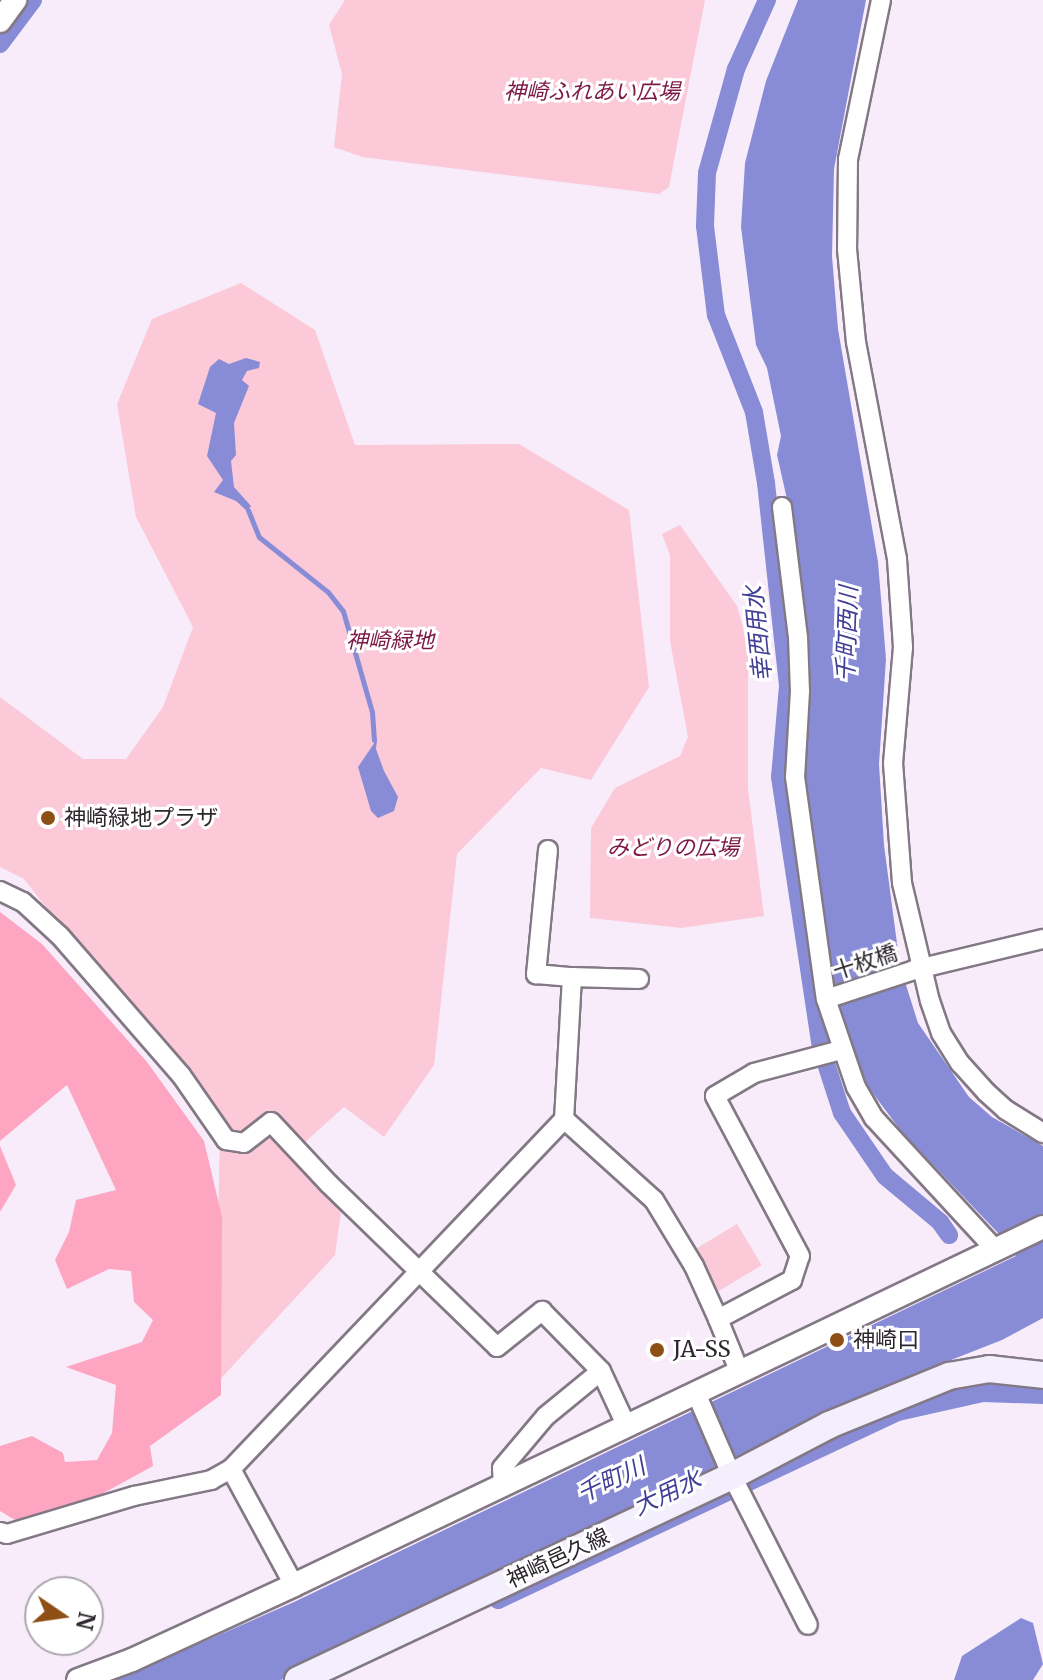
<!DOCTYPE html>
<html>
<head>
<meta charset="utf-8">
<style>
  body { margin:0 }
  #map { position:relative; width:1043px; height:1680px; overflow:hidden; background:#f8ecfb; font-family:Merriweather,"Noto Sans JP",serif }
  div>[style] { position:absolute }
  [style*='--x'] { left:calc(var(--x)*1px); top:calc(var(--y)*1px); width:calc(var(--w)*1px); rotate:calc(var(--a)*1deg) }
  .green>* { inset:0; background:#fbc9d8; transform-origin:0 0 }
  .forest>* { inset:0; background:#fda5c1 }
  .water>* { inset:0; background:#888cd6 }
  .stream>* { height:5px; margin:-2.5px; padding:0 2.5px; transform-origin:2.5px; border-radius:2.5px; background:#888cd6 }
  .canal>* { height:18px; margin:-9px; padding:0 9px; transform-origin:9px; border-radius:9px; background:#888cd6 }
  .roads { filter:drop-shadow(2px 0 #837885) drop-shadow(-2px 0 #837885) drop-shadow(0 2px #837885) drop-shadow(0 -2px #837885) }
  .minor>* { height:18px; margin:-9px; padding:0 9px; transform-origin:9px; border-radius:9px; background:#fff }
  .tertiary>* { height:22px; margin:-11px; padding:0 11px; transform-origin:11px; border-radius:11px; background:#fff }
  .secondary>* { height:26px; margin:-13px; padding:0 13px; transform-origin:13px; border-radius:13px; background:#f3effd }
  .dots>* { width:22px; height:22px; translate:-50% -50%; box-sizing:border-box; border:4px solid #fff; border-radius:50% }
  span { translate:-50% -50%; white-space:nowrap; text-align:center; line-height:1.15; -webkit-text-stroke:6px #fff; paint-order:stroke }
  .park-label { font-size:22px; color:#7d1945; font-style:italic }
  .poi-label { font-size:22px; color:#2c272d }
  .left { translate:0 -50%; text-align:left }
  .street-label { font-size:22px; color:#2c272d }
  .water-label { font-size:24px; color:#423e96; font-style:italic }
  .north { position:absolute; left:24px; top:1576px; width:80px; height:80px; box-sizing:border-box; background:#fff; border:2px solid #aba9ab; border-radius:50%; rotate:103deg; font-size:22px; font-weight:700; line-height:32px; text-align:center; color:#2c272d }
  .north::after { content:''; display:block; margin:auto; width:28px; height:36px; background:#8e4f15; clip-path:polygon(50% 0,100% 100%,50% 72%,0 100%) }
</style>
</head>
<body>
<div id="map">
  <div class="green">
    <i style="clip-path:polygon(345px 0,705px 0,669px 187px,659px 194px,362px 157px,334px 147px,342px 74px,329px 25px)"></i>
    <i style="clip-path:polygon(241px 283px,315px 330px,355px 445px,519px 444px,629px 510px,649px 687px,591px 780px,541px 768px,457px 854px,434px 1065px,384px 1137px,344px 1107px,303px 1144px,342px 1205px,335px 1255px,215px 1385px,220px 1130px,24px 879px,0 867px,0 697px,83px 759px,126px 759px,163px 707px,193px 627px,136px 517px,117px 404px,152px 319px)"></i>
    <i style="clip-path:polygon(680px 525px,737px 606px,743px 627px,748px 655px,748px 789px,764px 916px,681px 928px,590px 918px,591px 828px,615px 788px,680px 756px,688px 737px,670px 641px,670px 555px,662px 534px)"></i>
    <i style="left:737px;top:1224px;width:48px;height:50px;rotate:59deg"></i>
  </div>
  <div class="forest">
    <i style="clip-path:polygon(0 912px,42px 944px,147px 1062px,204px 1141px,222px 1217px,221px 1395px,150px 1446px,153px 1466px,80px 1506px,15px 1520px,0 1511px,0 1446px,32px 1436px,63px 1453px,65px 1462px,97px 1460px,112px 1433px,116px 1385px,66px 1367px,142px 1342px,153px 1320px,134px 1302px,131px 1271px,109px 1269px,67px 1289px,55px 1260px,69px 1232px,76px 1200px,116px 1190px,67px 1085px,0 1141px)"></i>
    <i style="clip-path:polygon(0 1146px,16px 1185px,0 1212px)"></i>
  </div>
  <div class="water">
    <i style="clip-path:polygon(798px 0,866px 0,834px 169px,832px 256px,838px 329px,878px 562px,886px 659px,879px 764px,884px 845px,900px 966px,918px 1023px,969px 1097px,992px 1117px,1043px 1146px,1043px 1318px,1002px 1340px,923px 1371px,281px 1680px,116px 1680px,294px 1602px,1016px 1256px,998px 1233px,901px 1131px,866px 1084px,848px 1051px,837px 1014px,802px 771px,789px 508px,777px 455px,781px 436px,767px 368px,756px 345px,741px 227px,745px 163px,766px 81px)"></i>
    <i style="clip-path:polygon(246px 358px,260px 362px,259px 368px,247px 371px,242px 380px,249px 386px,234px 423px,236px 455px,231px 461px,234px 487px,251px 506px,247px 511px,236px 501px,214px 492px,223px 480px,207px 456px,216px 413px,198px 404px,210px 367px,219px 359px,229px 364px)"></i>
    <i style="clip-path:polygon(377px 739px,376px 749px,384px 771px,398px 797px,394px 811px,378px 818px,371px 811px,358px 767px)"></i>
    <i style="clip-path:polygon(1021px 1618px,1033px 1623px,1043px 1664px,1033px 1680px,954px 1680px,962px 1656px)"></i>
  </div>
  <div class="stream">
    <i style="--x:248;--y:510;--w:29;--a:68"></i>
    <i style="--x:259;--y:537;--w:88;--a:38.6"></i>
    <i style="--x:328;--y:592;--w:24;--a:52"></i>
    <i style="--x:343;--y:611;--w:105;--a:74"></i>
    <i style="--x:372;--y:712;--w:28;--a:86"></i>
  </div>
  <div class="canal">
    <i style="--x:767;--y:0;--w:76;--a:114.2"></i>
    <i style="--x:736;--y:69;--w:108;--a:105.6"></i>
    <i style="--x:707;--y:173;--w:53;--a:92.2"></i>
    <i style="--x:705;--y:226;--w:90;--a:83"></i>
    <i style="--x:716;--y:315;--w:104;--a:68.6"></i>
    <i style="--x:754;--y:412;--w:72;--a:80.4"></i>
    <i style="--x:766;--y:483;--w:204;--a:83.8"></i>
    <i style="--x:788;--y:686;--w:91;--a:95"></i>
    <i style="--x:780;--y:777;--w:274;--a:81.4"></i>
    <i style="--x:821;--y:1048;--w:68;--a:72.1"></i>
    <i style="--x:842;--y:1113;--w:76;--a:55.7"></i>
    <i style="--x:885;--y:1176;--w:72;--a:39.9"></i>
    <i style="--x:940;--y:1222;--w:16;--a:55"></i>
    <i style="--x:0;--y:44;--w:55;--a:-53.1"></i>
    <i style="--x:498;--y:1600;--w:442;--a:-25.2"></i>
    <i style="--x:898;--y:1412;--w:87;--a:-12.6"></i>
    <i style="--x:983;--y:1393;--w:60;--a:1.9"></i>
  </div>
  <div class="roads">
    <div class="minor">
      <i style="--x:881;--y:0;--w:162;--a:101.7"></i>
      <i style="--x:848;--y:159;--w:90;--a:90.6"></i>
      <i style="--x:847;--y:249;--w:93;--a:84.5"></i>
      <i style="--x:856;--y:342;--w:221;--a:79.3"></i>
      <i style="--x:897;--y:559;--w:88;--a:86.1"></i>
      <i style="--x:903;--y:647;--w:116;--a:94.9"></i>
      <i style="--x:893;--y:763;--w:120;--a:85.7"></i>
      <i style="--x:902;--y:883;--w:121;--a:76.7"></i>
      <i style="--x:930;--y:1001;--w:34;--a:71"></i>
      <i style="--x:941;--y:1033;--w:36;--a:58"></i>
      <i style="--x:960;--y:1063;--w:39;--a:48"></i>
      <i style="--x:986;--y:1092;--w:27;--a:42"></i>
      <i style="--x:1006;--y:1110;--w:44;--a:31.9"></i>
      <i style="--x:782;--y:507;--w:131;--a:83"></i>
      <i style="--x:798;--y:637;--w:54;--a:87.9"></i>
      <i style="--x:800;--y:691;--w:86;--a:93.3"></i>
      <i style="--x:795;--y:777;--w:224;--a:82.1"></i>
      <i style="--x:826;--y:999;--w:93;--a:71.2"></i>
      <i style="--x:856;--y:1087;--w:36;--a:60"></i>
      <i style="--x:874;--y:1118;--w:180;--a:47.3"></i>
      <i style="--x:548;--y:850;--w:125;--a:95.5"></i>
      <i style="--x:536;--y:974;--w:36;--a:5"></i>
      <i style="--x:572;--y:977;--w:142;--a:93.2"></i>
      <i style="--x:0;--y:891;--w:25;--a:26"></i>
      <i style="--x:23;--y:902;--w:50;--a:42.6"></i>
      <i style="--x:60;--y:936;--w:184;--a:49"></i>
      <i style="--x:181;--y:1075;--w:79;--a:55.3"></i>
      <i style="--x:226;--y:1140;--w:18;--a:9"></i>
      <i style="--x:244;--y:1143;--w:34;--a:-38"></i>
      <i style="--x:271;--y:1122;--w:85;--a:46.9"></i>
      <i style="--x:329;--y:1184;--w:234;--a:44.1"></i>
      <i style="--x:497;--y:1347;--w:58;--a:-38.7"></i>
      <i style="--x:542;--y:1311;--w:84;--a:45.5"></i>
      <i style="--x:601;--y:1371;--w:62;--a:65.1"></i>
      <i style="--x:572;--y:977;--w:67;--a:1.7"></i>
      <i style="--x:826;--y:999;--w:93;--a:-18.2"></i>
      <i style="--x:914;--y:970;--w:133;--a:-13.5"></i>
      <i style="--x:718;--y:1319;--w:58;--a:67.8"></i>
      <i style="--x:696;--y:1393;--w:90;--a:66.6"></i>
      <i style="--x:732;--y:1476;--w:167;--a:63"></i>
      <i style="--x:231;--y:1469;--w:132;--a:61.5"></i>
      <i style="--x:503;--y:1486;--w:18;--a:-93"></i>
      <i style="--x:502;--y:1468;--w:68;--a:-49.8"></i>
      <i style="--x:546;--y:1416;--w:71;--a:-39.3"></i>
      <i style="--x:0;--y:1532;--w:7;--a:16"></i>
      <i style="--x:7;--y:1534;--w:133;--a:-16.7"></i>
      <i style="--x:134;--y:1496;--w:79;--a:-11.7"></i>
      <i style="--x:211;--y:1480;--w:23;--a:-29"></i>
      <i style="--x:231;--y:1469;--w:483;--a:-46.4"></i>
      <i style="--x:564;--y:1119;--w:121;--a:42"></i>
      <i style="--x:654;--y:1200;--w:77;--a:58.8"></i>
      <i style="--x:694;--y:1266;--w:58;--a:65.6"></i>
      <i style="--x:718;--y:1319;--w:84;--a:-27.8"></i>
      <i style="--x:792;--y:1280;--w:25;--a:-72"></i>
      <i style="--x:800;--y:1256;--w:181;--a:-118"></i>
      <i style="--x:715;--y:1096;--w:45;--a:-30.5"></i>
      <i style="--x:754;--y:1073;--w:90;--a:-14.8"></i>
    </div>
    <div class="tertiary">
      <i style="--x:0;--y:21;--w:26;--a:-54"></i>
      <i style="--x:78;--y:1680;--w:58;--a:-20.3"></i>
      <i style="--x:132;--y:1660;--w:179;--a:-24.8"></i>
      <i style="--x:294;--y:1585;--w:830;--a:-25.55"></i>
    </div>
    <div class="secondary">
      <i style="--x:298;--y:1680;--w:480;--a:-25.2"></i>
      <i style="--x:732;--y:1476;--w:110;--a:-27.7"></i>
      <i style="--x:829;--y:1425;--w:130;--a:-22.2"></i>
      <i style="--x:949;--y:1376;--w:41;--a:-9.9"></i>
      <i style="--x:989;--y:1369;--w:54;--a:6.3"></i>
    </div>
  </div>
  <div class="dots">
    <i style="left:48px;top:818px;background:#8e4f15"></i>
    <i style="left:837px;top:1340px;background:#8e4f15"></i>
    <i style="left:657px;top:1350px;background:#8e4f15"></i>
  </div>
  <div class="park-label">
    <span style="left:592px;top:92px">神崎ふれあい広場</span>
    <span style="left:390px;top:641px">神崎緑地</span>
    <span style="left:673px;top:848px">みどりの広場</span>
  </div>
  <div class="poi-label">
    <span class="left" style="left:64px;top:818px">神崎緑地プラザ</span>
    <span class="left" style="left:853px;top:1340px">神崎口</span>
    <span class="left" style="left:673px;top:1350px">JA-SS</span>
  </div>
  <div class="street-label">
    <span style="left:865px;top:962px;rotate:-18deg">十枚橋</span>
    <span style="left:558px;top:1558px;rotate:-25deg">神崎邑久線</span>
  </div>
  <div class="water-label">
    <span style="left:758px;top:634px;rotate:-96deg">幸西用水</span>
    <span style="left:847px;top:634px;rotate:-88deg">千町西川</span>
    <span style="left:611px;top:1480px;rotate:-25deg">千町川</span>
    <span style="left:667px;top:1493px;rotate:-25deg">大用水</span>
  </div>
  <div class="north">N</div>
</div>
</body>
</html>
